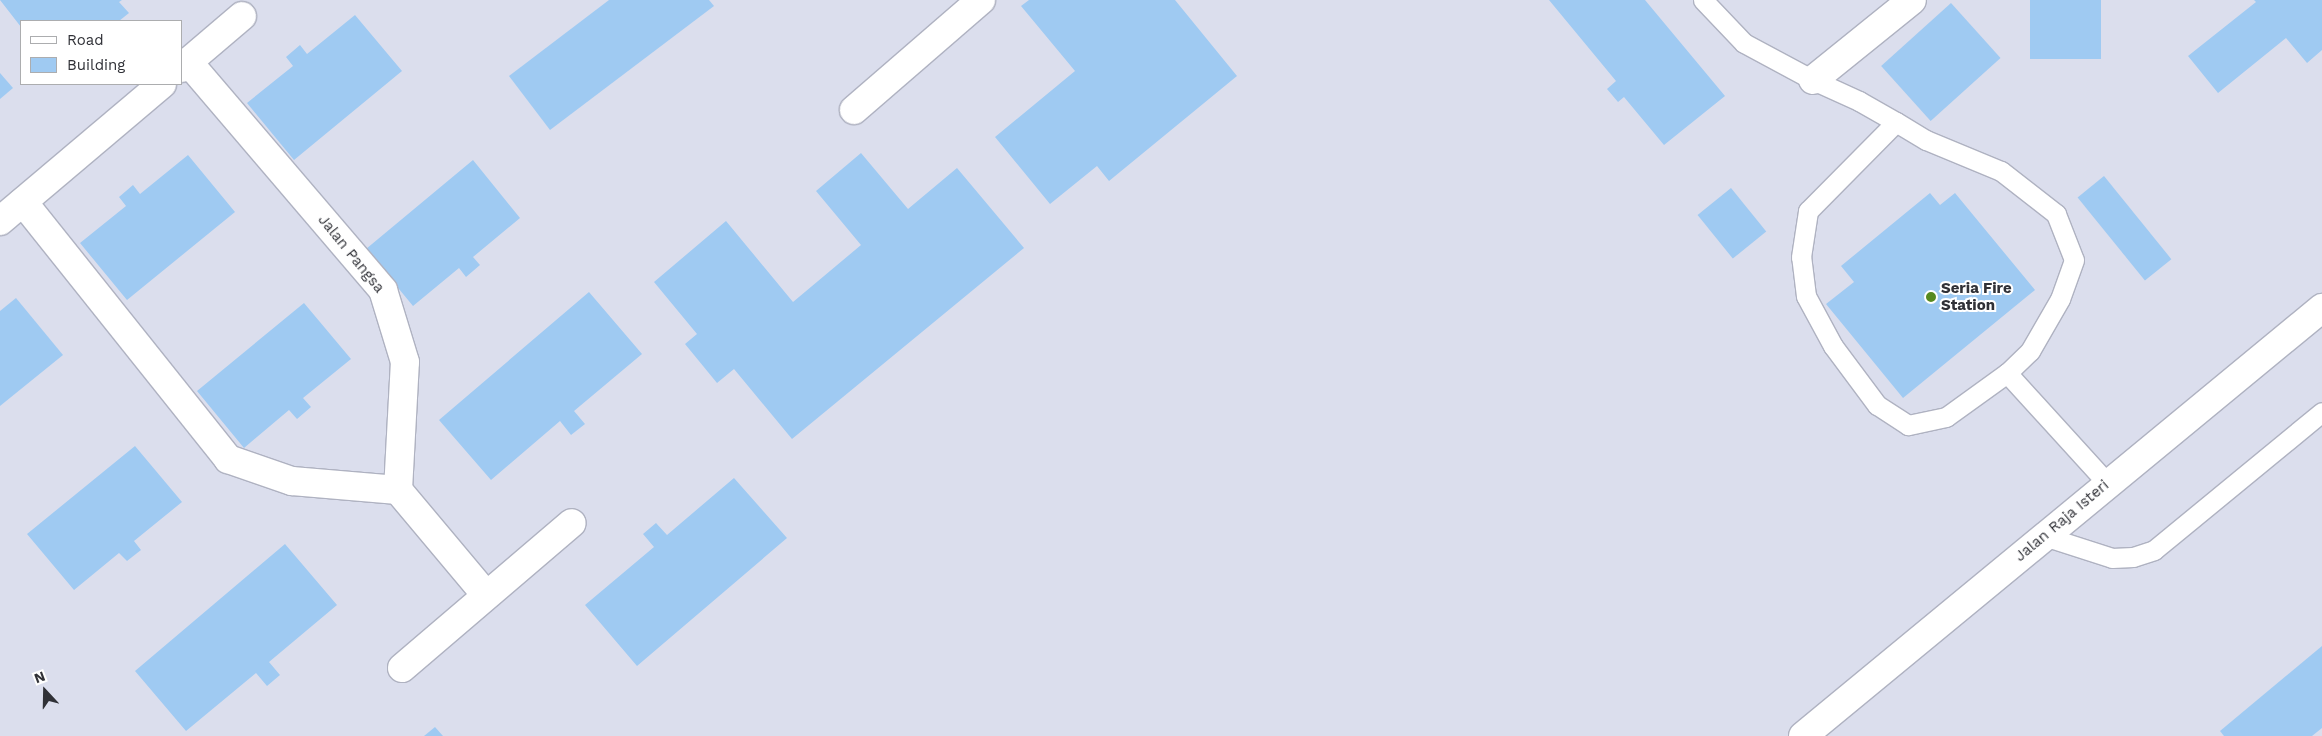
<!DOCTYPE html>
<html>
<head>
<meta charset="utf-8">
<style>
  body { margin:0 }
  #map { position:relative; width:2322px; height:736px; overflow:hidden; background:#dbdeed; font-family:"Work Sans",sans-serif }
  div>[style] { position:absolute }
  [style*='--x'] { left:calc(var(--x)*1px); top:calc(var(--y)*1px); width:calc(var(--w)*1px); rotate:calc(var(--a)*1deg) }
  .building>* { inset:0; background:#9fcaf2; transform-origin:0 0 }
  .roads { filter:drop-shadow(1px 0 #afb2c1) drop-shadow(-1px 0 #afb2c1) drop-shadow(0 1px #afb2c1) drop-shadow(0 -1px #afb2c1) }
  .lane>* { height:19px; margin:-9.5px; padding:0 9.5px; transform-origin:9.5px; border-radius:9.5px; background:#fff }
  .street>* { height:28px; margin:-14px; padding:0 14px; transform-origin:14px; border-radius:14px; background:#fff }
  .dots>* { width:14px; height:14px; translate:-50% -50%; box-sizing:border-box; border:2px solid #fff; border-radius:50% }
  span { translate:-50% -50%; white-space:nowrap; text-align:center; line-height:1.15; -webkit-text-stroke:4px #fff; paint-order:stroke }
  .street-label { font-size:15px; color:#303137 }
  .poi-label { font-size:15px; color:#303137; font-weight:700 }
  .left { translate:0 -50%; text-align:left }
  .legend { position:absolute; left:20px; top:20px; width:162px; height:65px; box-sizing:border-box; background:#fff; border:1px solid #acadaf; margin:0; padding:6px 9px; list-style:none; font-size:15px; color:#303137 }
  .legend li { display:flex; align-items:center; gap:10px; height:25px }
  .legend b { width:25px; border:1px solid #acadaf }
  .north { position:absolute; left:20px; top:666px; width:50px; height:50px; -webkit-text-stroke:4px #fff; paint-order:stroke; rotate:339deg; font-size:14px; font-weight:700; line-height:20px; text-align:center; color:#303137 }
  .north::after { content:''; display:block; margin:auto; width:18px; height:22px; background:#303137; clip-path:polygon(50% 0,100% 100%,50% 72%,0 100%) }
</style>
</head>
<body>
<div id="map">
  <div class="building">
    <i style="clip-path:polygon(0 0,122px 0,119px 2px,129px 13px,119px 21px,21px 21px,21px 27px)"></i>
    <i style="clip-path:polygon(609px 0,709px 0,714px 6px,550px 130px,509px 76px)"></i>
    <i style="clip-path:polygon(1029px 0,1175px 0,1237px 76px,1109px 181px,1097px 166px,1050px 204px,995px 137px,1075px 71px,1021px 6px)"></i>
    <i style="clip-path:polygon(1549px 0,1645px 0,1725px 96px,1664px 145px,1624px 97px,1618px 102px,1607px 89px,1616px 81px)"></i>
    <i style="left:2030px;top:0;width:71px;height:59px"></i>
    <i style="clip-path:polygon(2254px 0,2322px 0,2322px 50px,2307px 63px,2286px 38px,2218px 93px,2188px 56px,2256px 2px)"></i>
    <i style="left:1951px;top:3px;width:74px;height:94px;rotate:48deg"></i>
    <i style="clip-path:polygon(355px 15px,402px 71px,294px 160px,247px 103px,293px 66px,286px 57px,300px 45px,307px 54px)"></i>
    <i style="clip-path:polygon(0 73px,13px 88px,0 99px)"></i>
    <i style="clip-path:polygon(861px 153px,908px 209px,957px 168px,1024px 248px,792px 439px,734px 369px,717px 383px,685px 344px,697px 334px,654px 282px,726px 221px,793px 302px,861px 245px,816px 191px)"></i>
    <i style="clip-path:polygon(188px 155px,235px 212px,127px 300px,80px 243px,126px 206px,119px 197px,133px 185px,140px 194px)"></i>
    <i style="clip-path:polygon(473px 160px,520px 218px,473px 257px,480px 265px,466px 277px,459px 268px,413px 306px,366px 249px)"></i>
    <i style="left:2104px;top:176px;width:107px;height:34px;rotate:51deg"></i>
    <i style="left:1731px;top:188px;width:56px;height:43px;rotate:51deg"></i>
    <i style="clip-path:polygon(1930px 193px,1940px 205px,1955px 193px,2035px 290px,1903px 398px,1826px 304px,1854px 282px,1841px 266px)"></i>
    <i style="clip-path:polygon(589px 292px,642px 354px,574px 411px,585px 424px,571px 435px,560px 421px,491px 480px,439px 420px)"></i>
    <i style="clip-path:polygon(16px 298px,63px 355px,0 406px,0 311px)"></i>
    <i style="clip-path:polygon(304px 303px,351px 359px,303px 398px,311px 407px,297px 419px,289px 410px,244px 448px,197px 391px)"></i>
    <i style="clip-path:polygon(135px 446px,182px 502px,134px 541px,141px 550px,127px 561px,119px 553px,74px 590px,27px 534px)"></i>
    <i style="clip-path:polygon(734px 478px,787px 538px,637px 666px,585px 605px,654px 547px,643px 534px,656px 523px,667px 535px)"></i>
    <i style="clip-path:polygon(285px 544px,337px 605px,269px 662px,280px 675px,267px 686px,256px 673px,186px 731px,135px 671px)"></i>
    <i style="clip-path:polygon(2322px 646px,2322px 728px,2312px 736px,2224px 736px,2220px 731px)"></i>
    <i style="clip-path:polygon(435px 727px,443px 736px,424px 736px)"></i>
  </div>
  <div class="roads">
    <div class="lane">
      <i style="--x:1703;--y:0;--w:59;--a:46.4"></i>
      <i style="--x:1744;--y:43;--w:78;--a:28.2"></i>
      <i style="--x:1813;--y:80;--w:51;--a:24.5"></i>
      <i style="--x:1859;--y:101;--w:43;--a:29.6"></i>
      <i style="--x:1896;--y:122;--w:35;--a:31"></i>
      <i style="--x:1926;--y:140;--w:81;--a:22.5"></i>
      <i style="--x:2001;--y:171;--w:70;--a:38"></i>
      <i style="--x:2056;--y:214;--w:49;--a:68.6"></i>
      <i style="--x:2074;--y:260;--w:41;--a:109.7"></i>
      <i style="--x:2060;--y:299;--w:60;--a:120"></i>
      <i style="--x:2030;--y:351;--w:32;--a:136"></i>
      <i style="--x:2007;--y:373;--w:75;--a:144.2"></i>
      <i style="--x:1946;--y:417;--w:39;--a:168"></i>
      <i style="--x:1908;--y:425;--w:37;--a:-147"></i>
      <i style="--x:1877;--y:405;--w:74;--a:-126.7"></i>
      <i style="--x:1833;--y:346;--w:57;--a:-118.4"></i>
      <i style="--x:1806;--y:296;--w:39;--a:-97"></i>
      <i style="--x:1801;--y:257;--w:47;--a:-81.3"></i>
      <i style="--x:1808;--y:211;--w:125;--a:-45.3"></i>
      <i style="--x:2007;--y:373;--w:150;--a:47.7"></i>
      <i style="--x:2044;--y:536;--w:71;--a:17.9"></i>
      <i style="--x:2112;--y:558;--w:21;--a:-3"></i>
      <i style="--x:2133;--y:557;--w:22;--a:-18"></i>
      <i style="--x:2154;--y:550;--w:217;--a:-39.4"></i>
    </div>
    <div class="street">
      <i style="--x:181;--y:68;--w:80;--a:-40.4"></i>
      <i style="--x:1813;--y:80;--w:127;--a:-38.9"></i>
      <i style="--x:854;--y:110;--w:168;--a:-40.9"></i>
      <i style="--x:23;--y:202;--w:329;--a:51.4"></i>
      <i style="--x:228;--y:459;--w:68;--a:19"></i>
      <i style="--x:292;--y:481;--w:106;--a:4.9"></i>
      <i style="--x:398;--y:490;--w:128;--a:-86.9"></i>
      <i style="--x:405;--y:362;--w:75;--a:-107"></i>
      <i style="--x:383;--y:290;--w:300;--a:-130.5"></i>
      <i style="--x:0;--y:221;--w:212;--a:-40.2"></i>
      <i style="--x:398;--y:490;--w:137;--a:50"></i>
      <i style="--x:402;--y:668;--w:223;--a:-40.5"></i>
      <i style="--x:1803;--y:736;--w:673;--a:-39.51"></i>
    </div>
  </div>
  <div class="dots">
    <i style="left:1931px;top:297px;background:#578a20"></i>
  </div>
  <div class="street-label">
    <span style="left:351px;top:254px;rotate:51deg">Jalan Pangsa</span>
    <span style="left:2062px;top:521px;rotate:-40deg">Jalan Raja Isteri</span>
  </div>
  <div class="poi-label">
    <span class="left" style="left:1941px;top:297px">Seria Fire<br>Station</span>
  </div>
  <ul class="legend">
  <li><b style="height:6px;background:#fff"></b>Road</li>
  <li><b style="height:14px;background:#9fcaf2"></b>Building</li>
  </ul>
  <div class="north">N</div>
</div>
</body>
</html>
